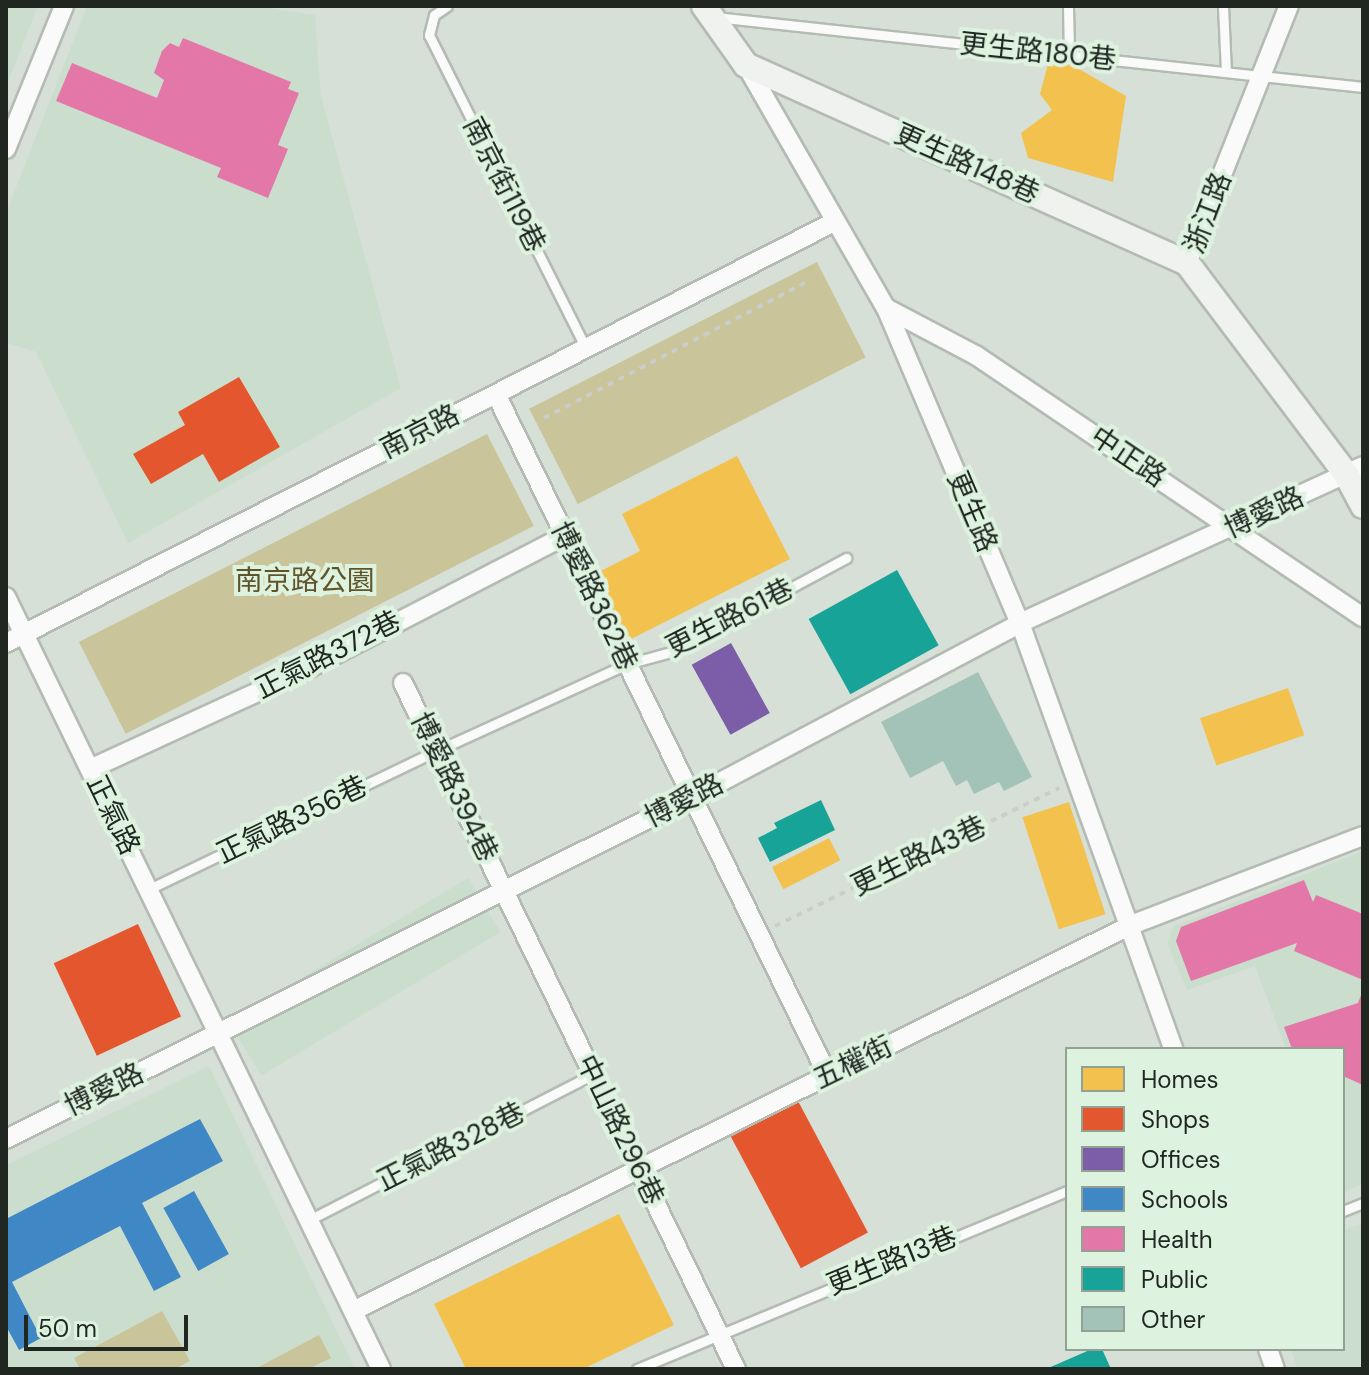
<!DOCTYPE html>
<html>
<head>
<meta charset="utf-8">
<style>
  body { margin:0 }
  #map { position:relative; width:1369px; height:1375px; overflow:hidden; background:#d6e0d6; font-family:"DM Sans","Noto Sans TC",sans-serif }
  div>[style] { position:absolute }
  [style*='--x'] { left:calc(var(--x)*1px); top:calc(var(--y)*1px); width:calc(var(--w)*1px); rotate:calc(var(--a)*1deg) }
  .built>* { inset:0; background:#cbdecd; transform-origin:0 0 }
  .green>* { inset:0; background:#c9c499; transform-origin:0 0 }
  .homes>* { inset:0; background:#f2c14e; transform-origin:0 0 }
  .shops>* { inset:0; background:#e4572e; transform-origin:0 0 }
  .offices>* { inset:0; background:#7b5ea7; transform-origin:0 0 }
  .schools>* { inset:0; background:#3f88c5; transform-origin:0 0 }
  .health>* { inset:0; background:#e377a8 }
  .public>* { inset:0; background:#17a398; transform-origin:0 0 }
  .building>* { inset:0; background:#a3c2b8 }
  .path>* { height:4px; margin-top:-2px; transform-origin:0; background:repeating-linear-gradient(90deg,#cacdca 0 6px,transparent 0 12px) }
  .roads { filter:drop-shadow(2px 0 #b3bbb3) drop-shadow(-2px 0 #b3bbb3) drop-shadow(0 2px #b3bbb3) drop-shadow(0 -2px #b3bbb3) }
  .lane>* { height:9px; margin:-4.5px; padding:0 4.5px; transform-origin:4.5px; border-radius:4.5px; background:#f9faf9 }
  .street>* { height:18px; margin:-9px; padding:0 9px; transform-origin:9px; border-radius:9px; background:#f9faf9 }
  .secondary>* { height:24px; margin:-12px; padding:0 12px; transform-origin:12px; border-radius:12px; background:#f0f2ef }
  span { translate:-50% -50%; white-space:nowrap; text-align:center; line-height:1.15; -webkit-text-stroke:8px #def2e0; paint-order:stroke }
  .street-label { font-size:28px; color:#1f2720 }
  .park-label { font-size:28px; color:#60552a }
  .frame { position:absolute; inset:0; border:8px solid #1f2720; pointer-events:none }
  .legend { position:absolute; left:1065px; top:1047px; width:280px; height:304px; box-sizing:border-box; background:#def2e0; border:2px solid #92a193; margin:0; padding:10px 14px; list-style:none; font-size:24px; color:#1f2720 }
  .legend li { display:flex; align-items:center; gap:16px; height:40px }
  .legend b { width:40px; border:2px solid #92a193 }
  .scale { position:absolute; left:24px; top:1315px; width:164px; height:36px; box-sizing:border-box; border:4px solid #1f2720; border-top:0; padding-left:10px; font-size:24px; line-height:28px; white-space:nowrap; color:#1f2720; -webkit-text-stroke:6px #def2e0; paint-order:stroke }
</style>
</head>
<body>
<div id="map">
  <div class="built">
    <i style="clip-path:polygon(6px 6px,38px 6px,6px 87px)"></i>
    <i style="clip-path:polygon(87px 6px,255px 6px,315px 15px,321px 96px,401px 388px,128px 543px,36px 352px,6px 343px,6px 213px)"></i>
    <i style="clip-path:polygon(1363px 851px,1363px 1184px,1343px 1192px,1343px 1049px,1286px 1049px,1255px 966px,1187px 990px,1167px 943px,1174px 926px)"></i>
    <i style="left:468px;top:878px;width:63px;height:279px;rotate:59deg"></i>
    <i style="clip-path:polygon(209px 1066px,355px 1369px,6px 1369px,6px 1165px)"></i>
    <i style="clip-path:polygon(1363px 1223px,1363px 1369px,1297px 1369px,1291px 1349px,1343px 1349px,1343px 1231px)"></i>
  </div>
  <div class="green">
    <i style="left:817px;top:262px;width:107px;height:323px;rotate:63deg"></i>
    <i style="left:487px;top:434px;width:103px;height:458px;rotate:63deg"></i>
    <i style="clip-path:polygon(162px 1311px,190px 1361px,175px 1369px,80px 1369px,74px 1358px)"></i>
    <i style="clip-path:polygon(319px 1335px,331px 1358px,308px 1369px,255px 1369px)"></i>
  </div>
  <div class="homes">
    <i style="clip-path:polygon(1051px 53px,1126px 96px,1113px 182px,1028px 158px,1021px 133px,1052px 110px,1040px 94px)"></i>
    <i style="clip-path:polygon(737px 456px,790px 559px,627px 641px,593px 575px,640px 551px,622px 514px)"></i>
    <i style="left:1288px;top:688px;width:50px;height:93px;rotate:71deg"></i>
    <i style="left:1069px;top:802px;width:118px;height:49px;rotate:72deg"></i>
    <i style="left:829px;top:838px;width:25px;height:64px;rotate:63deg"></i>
    <i style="clip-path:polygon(619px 1214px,674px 1325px,583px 1369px,466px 1369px,434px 1304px)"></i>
  </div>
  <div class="shops">
    <i style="clip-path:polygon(239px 377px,280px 447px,219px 482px,203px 454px,151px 484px,133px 454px,185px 425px,178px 412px)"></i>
    <i style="left:138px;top:924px;width:102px;height:93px;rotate:65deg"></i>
    <i style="left:798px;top:1101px;width:149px;height:76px;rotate:62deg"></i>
  </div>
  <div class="offices">
    <i style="left:731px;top:643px;width:80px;height:45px;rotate:61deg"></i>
  </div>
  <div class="schools">
    <i style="clip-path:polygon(200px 1119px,223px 1161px,142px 1203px,181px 1277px,154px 1291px,120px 1226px,12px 1282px,41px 1338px,19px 1350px,6px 1326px,6px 1219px)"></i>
    <i style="left:194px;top:1191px;width:72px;height:35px;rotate:61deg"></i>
  </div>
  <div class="health">
    <i style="clip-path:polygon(183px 38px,291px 82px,288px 89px,299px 93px,278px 145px,288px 149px,268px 198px,217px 177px,221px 168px,56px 101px,72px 63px,157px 98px,164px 80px,154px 73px,162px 51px,170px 43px,179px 47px)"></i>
    <i style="clip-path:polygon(1304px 880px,1313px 902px,1316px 895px,1363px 914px,1363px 980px,1294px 951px,1297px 943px,1191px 981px,1176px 941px,1181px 927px)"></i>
    <i style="clip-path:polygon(1363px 990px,1363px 1085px,1343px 1076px,1343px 1049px,1292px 1049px,1284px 1027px,1358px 1003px)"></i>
  </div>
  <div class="public">
    <i style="left:897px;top:570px;width:86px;height:101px;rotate:61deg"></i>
    <i style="clip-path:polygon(821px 800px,835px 830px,770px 862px,758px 838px,777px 828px,774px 823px)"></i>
    <i style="clip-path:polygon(1092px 1349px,1102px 1349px,1111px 1369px,1046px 1369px)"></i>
  </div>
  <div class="building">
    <i style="clip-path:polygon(978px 672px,1032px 777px,1004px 791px,999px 782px,974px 794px,967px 780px,956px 786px,943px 761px,910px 778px,881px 722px)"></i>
  </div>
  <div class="path">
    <i style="--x:544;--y:418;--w:297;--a:-27.4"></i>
    <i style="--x:775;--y:926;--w:316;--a:-25.9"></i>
  </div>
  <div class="roads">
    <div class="lane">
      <i style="--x:447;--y:6;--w:16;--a:145"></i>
      <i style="--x:434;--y:15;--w:21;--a:104"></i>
      <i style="--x:429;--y:35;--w:349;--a:63.4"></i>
      <i style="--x:1068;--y:6;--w:49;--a:88.8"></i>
      <i style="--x:1223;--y:6;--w:65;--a:87.4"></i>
      <i style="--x:715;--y:17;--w:652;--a:6.17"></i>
      <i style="--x:149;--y:889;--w:318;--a:-25.7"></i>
      <i style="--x:436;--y:751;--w:210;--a:-24.5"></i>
      <i style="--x:627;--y:664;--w:46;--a:-15.3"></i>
      <i style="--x:671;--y:652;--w:199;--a:-28.2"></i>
      <i style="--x:1343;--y:1211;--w:22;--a:-22"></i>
      <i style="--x:309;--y:1220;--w:319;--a:-27.2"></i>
      <i style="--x:637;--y:1369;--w:465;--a:-22.5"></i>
    </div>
    <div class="street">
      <i style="--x:746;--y:65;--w:280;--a:60.1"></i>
      <i style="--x:886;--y:308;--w:342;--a:67"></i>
      <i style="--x:1020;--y:623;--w:453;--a:70.2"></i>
      <i style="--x:6;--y:149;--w:154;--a:-67.9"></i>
      <i style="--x:1187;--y:263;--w:277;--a:-68.4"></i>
      <i style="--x:886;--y:308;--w:103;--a:27.8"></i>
      <i style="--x:977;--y:356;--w:466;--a:34.1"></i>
      <i style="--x:496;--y:394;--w:759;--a:64.04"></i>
      <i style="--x:6;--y:597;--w:858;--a:64.09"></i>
      <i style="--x:6;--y:643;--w:929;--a:-26.95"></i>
      <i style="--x:403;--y:683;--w:763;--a:64.11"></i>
      <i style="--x:90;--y:769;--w:239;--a:-24.7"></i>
      <i style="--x:307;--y:669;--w:290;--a:-27.3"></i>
      <i style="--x:6;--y:1139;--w:767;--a:-26.5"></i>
      <i style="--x:692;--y:797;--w:371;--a:-27.9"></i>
      <i style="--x:1020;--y:623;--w:377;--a:-24.6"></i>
      <i style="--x:353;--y:1311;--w:868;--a:-26.39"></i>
      <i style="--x:1131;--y:925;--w:248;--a:-21"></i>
      <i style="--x:1268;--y:1349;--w:21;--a:71"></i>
    </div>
    <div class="secondary">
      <i style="--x:704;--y:6;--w:72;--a:54.6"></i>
      <i style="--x:746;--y:65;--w:483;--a:24.2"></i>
      <i style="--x:1187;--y:263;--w:264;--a:53"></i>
      <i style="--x:1346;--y:474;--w:36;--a:62"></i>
    </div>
  </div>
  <div class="street-label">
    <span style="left:1038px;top:52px;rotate:6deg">更生路180巷</span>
    <span style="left:967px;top:164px;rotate:24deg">更生路148巷</span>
    <span style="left:504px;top:185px;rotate:63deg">南京街119巷</span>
    <span style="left:1208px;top:213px;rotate:-69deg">浙江路</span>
    <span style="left:420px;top:432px;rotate:-27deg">南京路</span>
    <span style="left:1128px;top:457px;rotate:34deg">中正路</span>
    <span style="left:972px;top:512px;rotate:67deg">更生路</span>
    <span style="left:1264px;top:513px;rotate:-25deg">博愛路</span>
    <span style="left:594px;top:596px;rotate:64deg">博愛路362巷</span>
    <span style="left:730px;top:618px;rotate:-27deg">更生路61巷</span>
    <span style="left:328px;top:655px;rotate:-27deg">正氣路372巷</span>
    <span style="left:454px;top:787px;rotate:64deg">博愛路394巷</span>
    <span style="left:684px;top:801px;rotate:-27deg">博愛路</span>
    <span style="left:113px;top:815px;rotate:64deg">正氣路</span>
    <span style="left:292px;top:820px;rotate:-26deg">正氣路356巷</span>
    <span style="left:919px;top:856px;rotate:-26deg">更生路43巷</span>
    <span style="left:853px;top:1063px;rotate:-26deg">五權街</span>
    <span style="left:104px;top:1090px;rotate:-26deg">博愛路</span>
    <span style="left:620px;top:1130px;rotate:64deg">中山路296巷</span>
    <span style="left:451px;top:1147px;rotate:-27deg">正氣路328巷</span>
    <span style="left:892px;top:1261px;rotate:-22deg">更生路13巷</span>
  </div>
  <div class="park-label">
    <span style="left:305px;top:581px">南京路公園</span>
  </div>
  <div class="frame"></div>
  <ul class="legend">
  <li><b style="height:22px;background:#f2c14e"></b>Homes</li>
  <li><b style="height:22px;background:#e4572e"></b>Shops</li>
  <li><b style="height:22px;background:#7b5ea7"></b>Offices</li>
  <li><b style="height:22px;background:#3f88c5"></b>Schools</li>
  <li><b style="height:22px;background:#e377a8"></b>Health</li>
  <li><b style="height:22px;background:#17a398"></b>Public</li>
  <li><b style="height:22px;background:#a3c2b8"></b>Other</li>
  </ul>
  <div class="scale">50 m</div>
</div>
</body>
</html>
